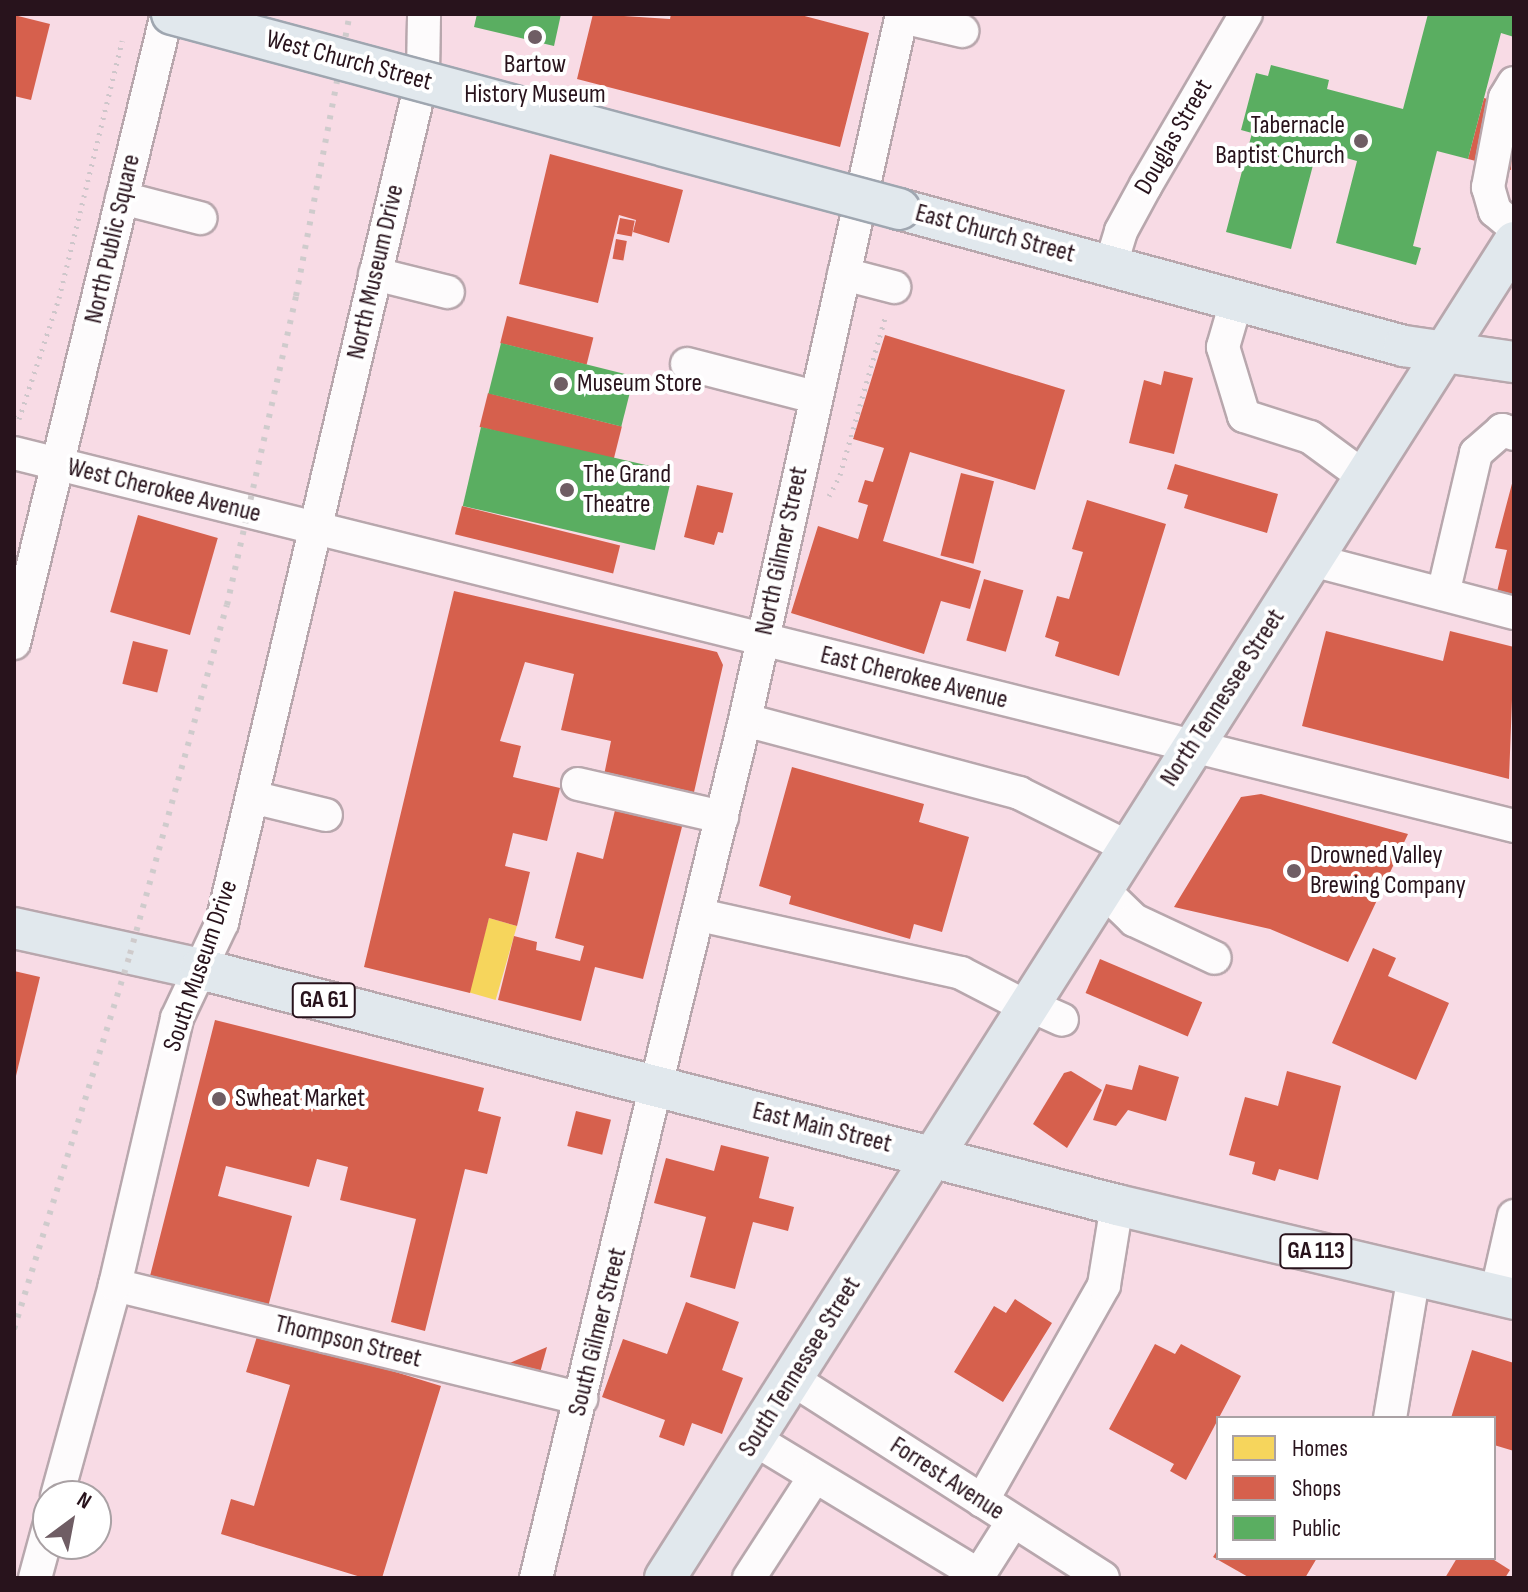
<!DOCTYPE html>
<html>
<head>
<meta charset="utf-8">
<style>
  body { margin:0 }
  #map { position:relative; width:1528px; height:1592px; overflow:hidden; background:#f4e7eb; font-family:"Sofia Sans Condensed",sans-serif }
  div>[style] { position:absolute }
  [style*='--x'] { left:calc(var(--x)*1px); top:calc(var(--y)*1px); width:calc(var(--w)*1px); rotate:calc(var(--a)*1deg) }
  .built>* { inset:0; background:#f8dbe5 }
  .homes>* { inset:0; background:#f6d55c; transform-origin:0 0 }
  .shops>* { inset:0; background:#d6604d; transform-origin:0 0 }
  .public>* { inset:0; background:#5aae61; transform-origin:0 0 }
  .path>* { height:5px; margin-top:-2.5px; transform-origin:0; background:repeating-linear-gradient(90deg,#cec6ca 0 2px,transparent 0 8px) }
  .roads { filter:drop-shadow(2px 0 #b8a7ad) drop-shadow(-2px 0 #b8a7ad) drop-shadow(0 2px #b8a7ad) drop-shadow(0 -2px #b8a7ad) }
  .minor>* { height:32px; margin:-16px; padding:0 16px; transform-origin:16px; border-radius:16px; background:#fdfbfc }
  .major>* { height:40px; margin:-20px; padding:0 20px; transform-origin:20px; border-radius:20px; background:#e1e8ed }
  .rail>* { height:6px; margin-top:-3px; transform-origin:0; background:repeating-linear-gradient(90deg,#cfcbcc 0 4px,transparent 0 12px) }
  .bridges { filter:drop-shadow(2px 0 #9fa6b0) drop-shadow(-2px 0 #9fa6b0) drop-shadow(0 2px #9fa6b0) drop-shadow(0 -2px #9fa6b0) }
  .major-bridge>* { height:40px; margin:-20px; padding:0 20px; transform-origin:20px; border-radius:20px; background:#e1e8ed }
  .dots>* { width:22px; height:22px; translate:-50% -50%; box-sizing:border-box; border:4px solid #fff; border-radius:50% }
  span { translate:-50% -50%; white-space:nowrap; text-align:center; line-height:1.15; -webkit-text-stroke:8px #fff; paint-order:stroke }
  .shield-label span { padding:2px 6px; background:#fff; border:2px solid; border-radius:6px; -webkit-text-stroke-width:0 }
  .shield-label { font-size:24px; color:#28131c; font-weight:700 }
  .street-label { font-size:26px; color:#28131c }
  .poi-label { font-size:26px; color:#28131c }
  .right { translate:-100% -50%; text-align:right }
  .left { translate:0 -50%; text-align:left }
  .frame { position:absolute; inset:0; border:16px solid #28131c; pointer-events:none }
  .legend { position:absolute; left:1216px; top:1416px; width:280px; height:144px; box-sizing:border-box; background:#fff; border:2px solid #a9a1a4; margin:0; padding:10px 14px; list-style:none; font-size:24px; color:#28131c }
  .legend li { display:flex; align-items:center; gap:16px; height:40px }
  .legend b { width:40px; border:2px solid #a9a1a4 }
  .north { position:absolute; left:32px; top:1480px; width:80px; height:80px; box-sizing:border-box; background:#fff; border:2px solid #a9a1a4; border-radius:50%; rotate:32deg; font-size:22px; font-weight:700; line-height:32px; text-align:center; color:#28131c }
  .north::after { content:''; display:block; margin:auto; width:28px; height:36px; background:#6f5d64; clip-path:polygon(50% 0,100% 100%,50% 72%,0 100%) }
</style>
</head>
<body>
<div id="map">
  <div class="built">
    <i style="clip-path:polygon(evenodd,14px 14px,1514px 14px,1514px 1578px,14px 1578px,14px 14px,1218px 1418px,1494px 1418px,1494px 1558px,1218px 1558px,1218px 1418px,14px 14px,48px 1496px,96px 1496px,96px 1544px,48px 1544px,48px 1496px)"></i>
  </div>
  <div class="homes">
    <i style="left:489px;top:918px;width:29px;height:77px;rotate:16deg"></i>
  </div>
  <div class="shops">
    <i style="clip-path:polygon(593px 14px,670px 19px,671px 14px,797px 14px,869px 33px,840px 147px,577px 79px)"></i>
    <i style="clip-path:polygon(14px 15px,50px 24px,31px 100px,14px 96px)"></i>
    <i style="clip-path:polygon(1484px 98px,1514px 106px,1511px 170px,1468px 159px)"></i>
    <i style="clip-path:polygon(550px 154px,683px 190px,669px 243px,633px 232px,636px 220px,619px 215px,598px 303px,519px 284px)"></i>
    <i style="left:620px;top:218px;width:15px;height:16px;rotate:11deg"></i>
    <i style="left:616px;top:239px;width:11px;height:20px;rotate:10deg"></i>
    <i style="left:507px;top:316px;width:89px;height:28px;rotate:14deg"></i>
    <i style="clip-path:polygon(885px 335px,1065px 390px,1035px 490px,910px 452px,883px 541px,981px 571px,970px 609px,941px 601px,924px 654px,791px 613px,818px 526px,858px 539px,868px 505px,858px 502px,865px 480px,873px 482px,884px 448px,853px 439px)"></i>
    <i style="clip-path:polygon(1164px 371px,1193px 378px,1174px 454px,1129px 443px,1144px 380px,1161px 385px)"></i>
    <i style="left:488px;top:393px;width:138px;height:35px;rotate:14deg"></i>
    <i style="clip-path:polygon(1175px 464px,1278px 494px,1267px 533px,1184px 508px,1188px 495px,1167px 489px)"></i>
    <i style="left:961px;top:473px;width:34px;height:85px;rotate:14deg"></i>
    <i style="clip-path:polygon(1514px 476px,1514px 600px,1496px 596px,1507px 550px,1495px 548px)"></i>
    <i style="clip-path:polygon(697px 485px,733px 493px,723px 533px,718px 532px,714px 545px,684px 537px)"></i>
    <i style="clip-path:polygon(1087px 500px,1166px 524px,1119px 676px,1055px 656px,1059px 642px,1045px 637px,1057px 596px,1069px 599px,1083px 552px,1072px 549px)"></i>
    <i style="left:462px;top:506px;width:163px;height:29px;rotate:14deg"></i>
    <i style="left:138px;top:515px;width:83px;height:101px;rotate:16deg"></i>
    <i style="left:984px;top:579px;width:41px;height:64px;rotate:16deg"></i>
    <i style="clip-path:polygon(454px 591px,717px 652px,723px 665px,692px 801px,603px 780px,611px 741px,561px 730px,574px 674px,525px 662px,500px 741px,521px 746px,513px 777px,560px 788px,547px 841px,513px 833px,505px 866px,530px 872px,517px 926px,489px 918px,470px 993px,364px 967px)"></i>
    <i style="clip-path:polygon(1326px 631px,1443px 661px,1450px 631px,1514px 647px,1509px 779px,1302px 726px)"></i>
    <i style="left:133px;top:641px;width:36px;height:44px;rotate:14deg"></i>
    <i style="clip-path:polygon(792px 767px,924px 804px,919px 822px,969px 837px,942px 932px,914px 924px,910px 939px,789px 904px,791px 896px,759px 886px)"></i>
    <i style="clip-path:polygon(1261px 794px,1408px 834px,1348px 962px,1270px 929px,1174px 907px,1241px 797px)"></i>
    <i style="clip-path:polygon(617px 802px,684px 819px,643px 979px,595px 967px,581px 1021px,498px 1000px,514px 936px,537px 942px,536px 950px,580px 961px,584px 946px,555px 938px,577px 852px,603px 859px)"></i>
    <i style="clip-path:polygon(1373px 948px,1396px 958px,1388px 976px,1449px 1003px,1416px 1080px,1332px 1043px)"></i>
    <i style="left:1100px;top:959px;width:111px;height:37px;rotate:23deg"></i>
    <i style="clip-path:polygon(14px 971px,40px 977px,15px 1080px,14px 1080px)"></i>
    <i style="clip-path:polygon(215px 1020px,484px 1088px,478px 1111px,501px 1117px,487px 1174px,465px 1169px,425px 1331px,391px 1322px,416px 1219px,340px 1200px,348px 1167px,317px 1159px,309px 1187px,226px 1166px,218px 1196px,292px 1216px,268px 1307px,150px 1276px)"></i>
    <i style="clip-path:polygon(1139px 1065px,1179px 1077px,1166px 1121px,1128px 1110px,1116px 1126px,1093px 1120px,1106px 1084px,1132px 1090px)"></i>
    <i style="clip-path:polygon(1071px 1071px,1102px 1090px,1067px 1148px,1033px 1124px,1064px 1073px)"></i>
    <i style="clip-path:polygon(1287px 1071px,1341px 1086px,1318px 1180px,1279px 1169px,1275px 1181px,1252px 1174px,1255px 1162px,1229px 1155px,1245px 1097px,1278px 1106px)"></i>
    <i style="left:576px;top:1111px;width:36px;height:36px;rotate:14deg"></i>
    <i style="clip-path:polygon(721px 1145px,769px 1157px,759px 1198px,794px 1207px,788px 1231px,753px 1222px,735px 1289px,690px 1277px,706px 1217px,654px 1203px,666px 1158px,714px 1171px)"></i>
    <i style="clip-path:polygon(1015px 1299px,1052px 1323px,1003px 1402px,954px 1372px,994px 1306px,1006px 1313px)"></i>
    <i style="clip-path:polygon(686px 1302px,739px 1322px,722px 1370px,743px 1378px,722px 1434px,692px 1423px,684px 1446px,659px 1437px,665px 1420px,602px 1397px,623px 1339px,667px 1354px)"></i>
    <i style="clip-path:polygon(259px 1330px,441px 1386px,382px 1578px,364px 1578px,221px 1534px,231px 1499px,254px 1506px,290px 1385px,246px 1372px)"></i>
    <i style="clip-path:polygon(1155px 1344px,1175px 1354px,1181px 1344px,1241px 1376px,1186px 1480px,1170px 1471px,1174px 1464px,1109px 1429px)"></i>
    <i style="clip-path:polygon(547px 1347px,537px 1384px,503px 1366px)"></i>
    <i style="clip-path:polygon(1472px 1350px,1514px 1363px,1514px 1451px,1494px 1445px,1494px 1418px,1451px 1418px)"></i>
    <i style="clip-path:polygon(1218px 1549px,1218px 1558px,1317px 1558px,1305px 1578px,1250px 1578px,1213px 1557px)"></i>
    <i style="clip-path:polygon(1457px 1558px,1491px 1558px,1510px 1570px,1505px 1578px,1445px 1578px)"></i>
  </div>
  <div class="public">
    <i style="clip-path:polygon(477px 14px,561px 14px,554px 46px,474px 27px)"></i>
    <i style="clip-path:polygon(1428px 14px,1514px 14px,1514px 37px,1501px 33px,1468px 159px,1437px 151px,1413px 246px,1421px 248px,1416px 265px,1336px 243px,1357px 161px,1317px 150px,1291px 249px,1226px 232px,1252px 133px,1241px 130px,1256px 73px,1268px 76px,1271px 65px,1329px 80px,1327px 89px,1403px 109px)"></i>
    <i style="left:501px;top:343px;width:137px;height:52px;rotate:14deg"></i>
    <i style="left:481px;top:427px;width:197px;height:81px;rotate:13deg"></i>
  </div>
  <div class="path">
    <i style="--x:14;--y:417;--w:5;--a:22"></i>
    <i style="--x:19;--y:419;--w:127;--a:-71.7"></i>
    <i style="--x:59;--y:298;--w:265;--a:-76.2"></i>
    <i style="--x:829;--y:496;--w:24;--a:-62"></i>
    <i style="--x:840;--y:475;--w:166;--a:-74"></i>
  </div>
  <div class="roads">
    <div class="minor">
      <i style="--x:902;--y:17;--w:62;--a:13.1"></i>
      <i style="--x:1514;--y:83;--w:17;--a:121"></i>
      <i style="--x:1505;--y:98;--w:91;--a:100.8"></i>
      <i style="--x:1488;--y:187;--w:25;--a:74"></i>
      <i style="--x:1495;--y:211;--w:25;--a:40"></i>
      <i style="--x:122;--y:198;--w:81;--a:14.4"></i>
      <i style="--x:1111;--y:264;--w:34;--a:-73"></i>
      <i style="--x:1121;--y:231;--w:52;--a:-61.5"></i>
      <i style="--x:1146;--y:185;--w:198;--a:-59.7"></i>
      <i style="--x:375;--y:274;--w:75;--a:13.9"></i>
      <i style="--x:844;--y:274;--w:52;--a:14.6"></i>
      <i style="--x:1237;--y:299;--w:50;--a:106.3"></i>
      <i style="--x:1223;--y:347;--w:72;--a:73.1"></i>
      <i style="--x:1244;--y:416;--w:69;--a:17.7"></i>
      <i style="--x:1310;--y:437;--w:66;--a:36.3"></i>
      <i style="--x:687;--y:364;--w:132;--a:14.5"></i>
      <i style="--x:14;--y:453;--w:1546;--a:13.96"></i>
      <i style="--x:1312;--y:560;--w:209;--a:14.7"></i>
      <i style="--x:1443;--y:594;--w:145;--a:-76.8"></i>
      <i style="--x:1476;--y:453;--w:35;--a:-41"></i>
      <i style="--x:1502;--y:430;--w:13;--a:18"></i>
      <i style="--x:14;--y:643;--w:647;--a:-76.33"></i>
      <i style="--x:745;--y:720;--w:284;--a:14.9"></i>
      <i style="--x:1019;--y:793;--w:122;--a:26.4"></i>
      <i style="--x:578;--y:784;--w:148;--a:12.9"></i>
      <i style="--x:252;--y:797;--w:76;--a:13.7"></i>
      <i style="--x:1102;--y:889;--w:45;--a:44.1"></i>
      <i style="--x:1134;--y:920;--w:89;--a:25.1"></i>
      <i style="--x:700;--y:915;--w:267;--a:12.5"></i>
      <i style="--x:961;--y:973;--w:74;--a:27.3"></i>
      <i style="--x:1029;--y:1005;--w:36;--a:24"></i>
      <i style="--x:115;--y:1285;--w:480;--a:13.7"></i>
      <i style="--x:1496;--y:1295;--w:81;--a:-77.2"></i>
      <i style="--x:792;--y:1379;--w:369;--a:32.6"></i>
      <i style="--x:1390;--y:1418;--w:145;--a:-80.5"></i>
      <i style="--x:754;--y:1439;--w:263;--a:31.2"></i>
      <i style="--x:57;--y:1496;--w:219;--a:-74.6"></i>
      <i style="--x:115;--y:1285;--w:274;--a:-76.9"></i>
      <i style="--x:177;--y:1018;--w:105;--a:-64.7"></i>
      <i style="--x:222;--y:923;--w:872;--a:-76.68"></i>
      <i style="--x:423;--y:74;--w:60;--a:-89"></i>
      <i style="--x:982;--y:1501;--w:248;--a:-60.5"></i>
      <i style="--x:1104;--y:1285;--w:81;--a:-80.8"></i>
      <i style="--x:35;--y:1578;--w:50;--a:-74.8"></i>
      <i style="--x:536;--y:1578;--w:883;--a:-76.31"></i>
      <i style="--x:745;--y:720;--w:723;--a:-77.46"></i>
      <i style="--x:749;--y:1578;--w:121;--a:-57.1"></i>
      <i style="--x:977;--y:1578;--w:67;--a:-57.7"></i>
    </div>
    <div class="major">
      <i style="--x:899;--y:209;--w:523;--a:15.18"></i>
      <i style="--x:1404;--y:346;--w:111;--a:8.3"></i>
      <i style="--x:14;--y:928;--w:190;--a:12.4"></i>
      <i style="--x:200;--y:969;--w:947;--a:14.43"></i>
      <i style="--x:1117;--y:1205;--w:408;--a:13.3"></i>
      <i style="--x:665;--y:1578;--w:1583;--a:-57.56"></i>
    </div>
  </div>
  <div class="rail">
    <i style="--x:14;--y:1329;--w:393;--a:-72.8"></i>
    <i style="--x:130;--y:954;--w:362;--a:-74.5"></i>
    <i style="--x:227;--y:605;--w:317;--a:-77.4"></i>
    <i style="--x:296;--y:296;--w:287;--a:-79.2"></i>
  </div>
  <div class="bridges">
    <div class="major-bridge">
      <i style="--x:172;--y:14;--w:753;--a:15.01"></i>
    </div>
  </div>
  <div class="dots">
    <i style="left:535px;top:37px;background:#6f5d64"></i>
    <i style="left:1361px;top:141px;background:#6f5d64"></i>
    <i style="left:561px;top:384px;background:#6f5d64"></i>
    <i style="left:567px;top:490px;background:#6f5d64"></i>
    <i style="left:1294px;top:871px;background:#6f5d64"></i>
    <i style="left:219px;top:1099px;background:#6f5d64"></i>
  </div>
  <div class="shield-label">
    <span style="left:324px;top:1000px">GA 61</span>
    <span style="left:1316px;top:1251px">GA 113</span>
  </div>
  <div class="street-label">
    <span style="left:349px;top:61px;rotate:15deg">West Church Street</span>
    <span style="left:1174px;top:137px;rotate:-60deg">Douglas Street</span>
    <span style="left:995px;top:234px;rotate:15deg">East Church Street</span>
    <span style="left:113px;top:239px;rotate:-77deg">North Public Square</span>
    <span style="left:376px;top:272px;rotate:-77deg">North Museum Drive</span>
    <span style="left:164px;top:491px;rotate:14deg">West Cherokee Avenue</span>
    <span style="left:782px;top:551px;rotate:-78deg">North Gilmer Street</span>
    <span style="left:914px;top:678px;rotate:14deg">East Cherokee Avenue</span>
    <span style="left:1223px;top:698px;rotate:-57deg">North Tennessee Street</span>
    <span style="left:201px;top:966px;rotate:-71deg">South Museum Drive</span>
    <span style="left:822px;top:1128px;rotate:14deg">East Main Street</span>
    <span style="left:598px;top:1332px;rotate:-76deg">South Gilmer Street</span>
    <span style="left:348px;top:1342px;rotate:14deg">Thompson Street</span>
    <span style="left:800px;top:1367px;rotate:-58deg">South Tennessee Street</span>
    <span style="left:947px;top:1479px;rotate:33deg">Forrest Avenue</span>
  </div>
  <div class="poi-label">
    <span style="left:535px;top:80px">Bartow<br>History Museum</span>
    <span class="right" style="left:1345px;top:141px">Tabernacle<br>Baptist Church</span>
    <span class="left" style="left:577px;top:384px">Museum Store</span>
    <span class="left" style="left:583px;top:490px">The Grand<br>Theatre</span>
    <span class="left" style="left:1310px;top:871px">Drowned Valley<br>Brewing Company</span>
    <span class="left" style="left:235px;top:1099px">Swheat Market</span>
  </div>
  <div class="frame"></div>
  <ul class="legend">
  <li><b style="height:22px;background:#f6d55c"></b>Homes</li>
  <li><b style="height:22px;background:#d6604d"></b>Shops</li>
  <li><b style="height:22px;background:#5aae61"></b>Public</li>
  </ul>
  <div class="north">N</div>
</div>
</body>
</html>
